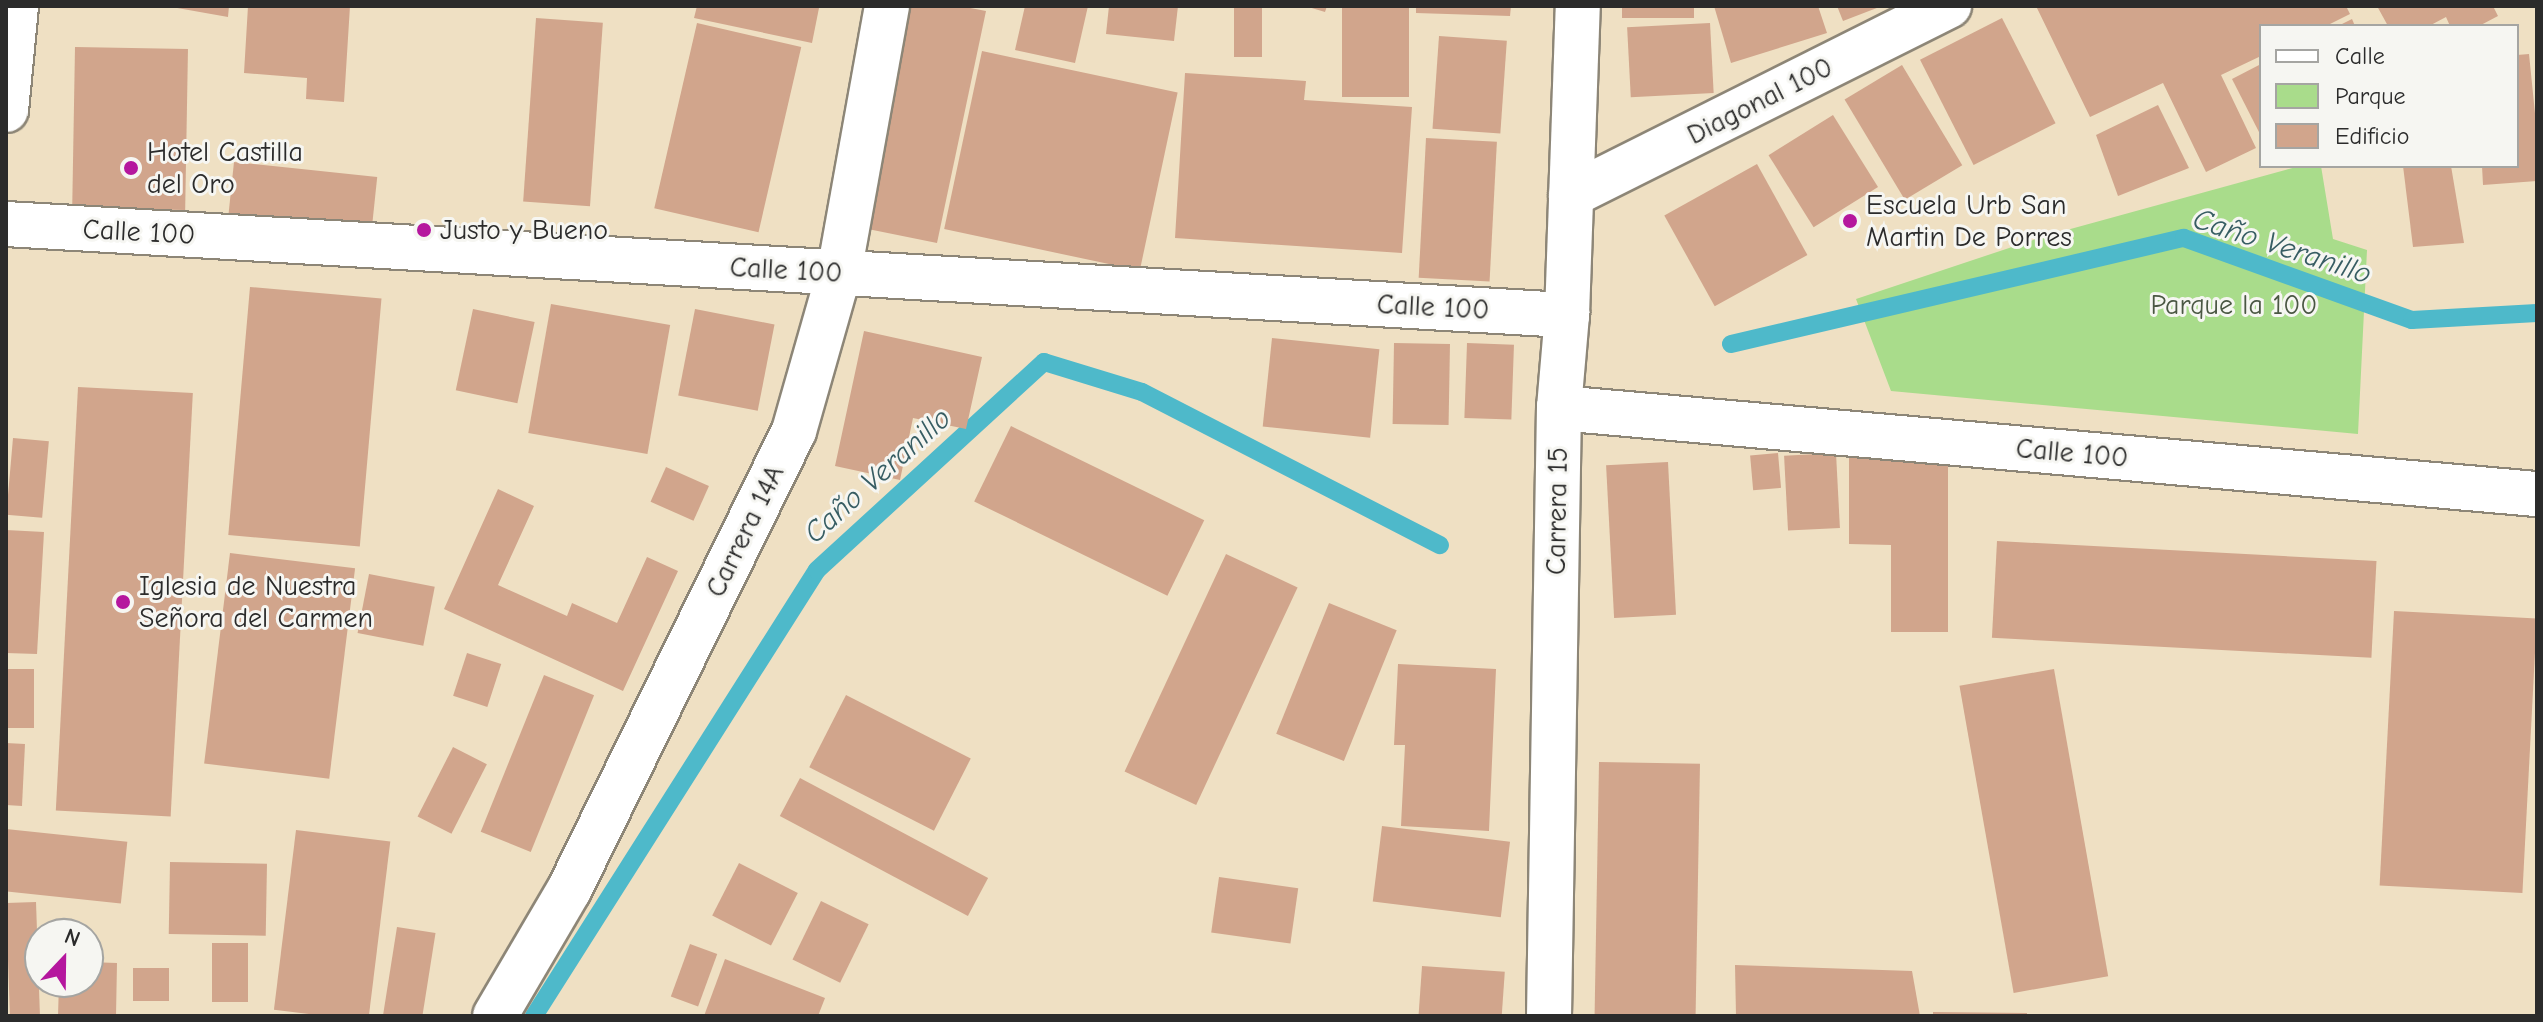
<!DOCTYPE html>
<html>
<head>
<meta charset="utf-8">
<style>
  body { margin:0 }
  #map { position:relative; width:2543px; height:1022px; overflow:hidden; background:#efe0c3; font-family:"Comic Neue",sans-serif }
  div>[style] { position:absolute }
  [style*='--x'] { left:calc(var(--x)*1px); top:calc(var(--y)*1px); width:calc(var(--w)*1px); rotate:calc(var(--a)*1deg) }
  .green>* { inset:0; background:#a9dc8b }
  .stream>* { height:18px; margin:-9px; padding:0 9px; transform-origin:9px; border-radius:9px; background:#4eb9ca }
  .building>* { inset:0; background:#d1a58c; transform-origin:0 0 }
  .roads { filter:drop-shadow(2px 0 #8d8677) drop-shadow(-2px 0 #8d8677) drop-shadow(0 2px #8d8677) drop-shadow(0 -2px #8d8677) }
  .minor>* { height:44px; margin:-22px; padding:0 22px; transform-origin:22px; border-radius:22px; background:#fff }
  .dots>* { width:22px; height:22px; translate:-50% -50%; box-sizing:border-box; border:4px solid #f6f6f2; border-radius:50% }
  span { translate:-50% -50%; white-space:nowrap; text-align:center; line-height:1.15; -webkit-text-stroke:6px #f6f6f2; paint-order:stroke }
  .street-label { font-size:28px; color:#2b2b2b }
  .poi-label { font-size:28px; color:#2b2b2b }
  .left { translate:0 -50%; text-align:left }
  .park-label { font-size:28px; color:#4a5743 }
  .water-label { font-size:30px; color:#375d63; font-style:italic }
  .frame { position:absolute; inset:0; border:8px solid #2b2b2b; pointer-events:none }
  .legend { position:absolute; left:2259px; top:24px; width:260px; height:144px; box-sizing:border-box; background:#f6f6f2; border:2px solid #a5a5a2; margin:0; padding:10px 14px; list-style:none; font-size:24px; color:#2b2b2b }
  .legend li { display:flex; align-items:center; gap:16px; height:40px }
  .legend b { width:40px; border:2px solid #a5a5a2 }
  .north { position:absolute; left:24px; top:918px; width:80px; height:80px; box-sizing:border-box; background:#f6f6f2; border:2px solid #a5a5a2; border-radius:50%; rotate:22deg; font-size:22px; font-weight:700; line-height:32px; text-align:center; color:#2b2b2b }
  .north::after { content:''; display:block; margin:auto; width:28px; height:36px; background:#b5179e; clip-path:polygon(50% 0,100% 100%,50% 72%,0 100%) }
</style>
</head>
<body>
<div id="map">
  <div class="green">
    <i style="clip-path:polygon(2300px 166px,2321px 166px,2333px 239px,2367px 250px,2358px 434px,1891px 391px,1856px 299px,2045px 236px)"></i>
  </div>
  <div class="stream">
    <i style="--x:1731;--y:344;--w:465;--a:-13.2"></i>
    <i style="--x:2184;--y:238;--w:242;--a:19.8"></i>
    <i style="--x:2412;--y:320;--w:125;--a:-3.2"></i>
    <i style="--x:534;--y:1016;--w:528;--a:-57.6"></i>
    <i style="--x:817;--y:570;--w:308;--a:-42.5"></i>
    <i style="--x:1044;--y:362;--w:102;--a:17"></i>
    <i style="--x:1142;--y:392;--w:335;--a:27.2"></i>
  </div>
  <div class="building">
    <i style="clip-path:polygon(166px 6px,229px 6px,228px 17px)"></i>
    <i style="clip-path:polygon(248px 6px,350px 6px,344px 102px,306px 99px,307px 78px,244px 73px)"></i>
    <i style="clip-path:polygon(697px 6px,811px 6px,819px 8px,812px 43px,694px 18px)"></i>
    <i style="clip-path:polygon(905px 6px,960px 6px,986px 11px,937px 243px,858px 227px)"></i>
    <i style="clip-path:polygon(1025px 6px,1088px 6px,1075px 63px,1015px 50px)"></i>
    <i style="clip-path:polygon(1109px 6px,1178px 6px,1174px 41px,1106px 34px)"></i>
    <i style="left:1234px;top:6px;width:28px;height:51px"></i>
    <i style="clip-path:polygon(1305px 6px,1327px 6px,1325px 12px)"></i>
    <i style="left:1342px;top:6px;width:67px;height:91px"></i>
    <i style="clip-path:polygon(1416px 6px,1511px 6px,1510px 16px,1416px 13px)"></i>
    <i style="left:1622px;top:6px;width:72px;height:12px"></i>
    <i style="clip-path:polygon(1714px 6px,1818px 6px,1827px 33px,1731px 63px)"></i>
    <i style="clip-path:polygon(1837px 6px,1882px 6px,1843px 21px)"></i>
    <i style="clip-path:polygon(2036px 6px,2346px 6px,2350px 14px,2326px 26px,2261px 26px,2261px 56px,2221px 75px,2256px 148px,2206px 172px,2163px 83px,2090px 117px)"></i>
    <i style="clip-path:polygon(2377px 6px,2493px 6px,2498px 16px,2479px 26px,2450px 26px,2446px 17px,2429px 26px,2388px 26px)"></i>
    <i style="left:536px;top:18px;width:67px;height:184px;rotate:4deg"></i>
    <i style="left:2002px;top:18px;width:118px;height:92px;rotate:63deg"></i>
    <i style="clip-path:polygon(2352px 19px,2355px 26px,2338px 26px)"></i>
    <i style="left:697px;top:23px;width:107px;height:190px;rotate:13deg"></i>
    <i style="left:1710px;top:23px;width:70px;height:83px;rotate:87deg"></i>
    <i style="left:1439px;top:36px;width:68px;height:93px;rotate:4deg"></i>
    <i style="left:75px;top:47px;width:113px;height:161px;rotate:1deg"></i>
    <i style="left:982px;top:51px;width:200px;height:182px;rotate:12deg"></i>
    <i style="clip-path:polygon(2529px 54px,2537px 133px,2537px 181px,2483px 185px,2482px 166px,2517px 166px,2517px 55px)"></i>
    <i style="clip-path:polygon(2261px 64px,2261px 136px,2232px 79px)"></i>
    <i style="left:1902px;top:65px;width:117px;height:67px;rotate:59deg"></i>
    <i style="clip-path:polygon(1185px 73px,1306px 81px,1304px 100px,1412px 107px,1402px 253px,1175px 238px)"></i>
    <i style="clip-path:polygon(2158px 105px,2189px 168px,2118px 196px,2096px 135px)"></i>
    <i style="left:1833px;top:115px;width:85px;height:76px;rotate:58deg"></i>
    <i style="left:1426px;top:138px;width:71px;height:140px;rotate:3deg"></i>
    <i style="left:234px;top:162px;width:144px;height:54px;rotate:6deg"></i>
    <i style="left:1757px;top:164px;width:104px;height:106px;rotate:61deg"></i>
    <i style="clip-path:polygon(2403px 166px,2451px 166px,2464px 243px,2413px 247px)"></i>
    <i style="left:250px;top:287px;width:132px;height:249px;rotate:5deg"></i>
    <i style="left:551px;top:304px;width:121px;height:131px;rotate:10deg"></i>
    <i style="left:473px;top:309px;width:63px;height:83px;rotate:12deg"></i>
    <i style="left:695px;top:309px;width:81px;height:88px;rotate:11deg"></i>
    <i style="clip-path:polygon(864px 331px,982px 357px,966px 429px,913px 418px,900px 480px,835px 466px)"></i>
    <i style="left:1272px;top:338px;width:108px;height:89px;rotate:6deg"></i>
    <i style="left:1394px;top:343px;width:56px;height:81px;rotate:1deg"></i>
    <i style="left:1467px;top:343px;width:47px;height:75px;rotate:2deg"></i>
    <i style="left:78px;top:387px;width:115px;height:424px;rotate:3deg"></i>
    <i style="left:1011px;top:426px;width:215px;height:84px;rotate:26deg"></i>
    <i style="left:13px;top:438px;width:36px;height:77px;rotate:5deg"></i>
    <i style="left:1778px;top:453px;width:35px;height:28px;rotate:85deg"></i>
    <i style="left:1836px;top:453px;width:75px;height:52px;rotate:87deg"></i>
    <i style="clip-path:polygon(1849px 456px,1948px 457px,1948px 632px,1891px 632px,1891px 545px,1849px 544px)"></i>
    <i style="left:1668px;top:462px;width:153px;height:62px;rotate:87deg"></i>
    <i style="left:666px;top:467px;width:47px;height:38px;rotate:24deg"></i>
    <i style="clip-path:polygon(498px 489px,534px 506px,498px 585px,567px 616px,572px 603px,617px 623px,647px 557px,678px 571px,623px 691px,444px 609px)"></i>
    <i style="clip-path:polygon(6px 530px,44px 532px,37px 654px,6px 653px)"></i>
    <i style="left:1997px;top:541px;width:380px;height:97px;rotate:3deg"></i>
    <i style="left:230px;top:553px;width:126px;height:212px;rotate:7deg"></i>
    <i style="left:1226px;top:554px;width:79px;height:240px;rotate:25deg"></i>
    <i style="left:369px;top:574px;width:67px;height:60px;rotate:11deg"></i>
    <i style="left:1329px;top:603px;width:73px;height:141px;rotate:22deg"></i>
    <i style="left:2394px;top:611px;width:143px;height:275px;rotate:3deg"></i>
    <i style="left:467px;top:653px;width:36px;height:45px;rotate:18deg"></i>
    <i style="clip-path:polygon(1398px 664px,1496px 669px,1489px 831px,1401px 826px,1405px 745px,1394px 745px)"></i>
    <i style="left:6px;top:669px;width:28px;height:59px"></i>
    <i style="left:2054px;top:669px;width:312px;height:96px;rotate:80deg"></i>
    <i style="left:544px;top:675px;width:54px;height:169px;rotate:22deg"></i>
    <i style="left:846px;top:695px;width:140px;height:81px;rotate:27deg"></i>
    <i style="clip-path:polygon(6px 743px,25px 744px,22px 806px,6px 805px)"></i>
    <i style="left:453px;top:747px;width:38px;height:78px;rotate:27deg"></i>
    <i style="left:1599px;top:762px;width:101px;height:254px;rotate:1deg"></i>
    <i style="left:800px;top:778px;width:213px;height:43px;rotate:28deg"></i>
    <i style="left:1382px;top:826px;width:129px;height:76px;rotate:7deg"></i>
    <i style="left:6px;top:829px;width:122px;height:62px;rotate:6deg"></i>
    <i style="left:296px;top:830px;width:95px;height:181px;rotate:7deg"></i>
    <i style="left:170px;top:862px;width:97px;height:72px;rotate:1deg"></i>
    <i style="left:739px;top:863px;width:66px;height:59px;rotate:27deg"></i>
    <i style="left:1219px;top:877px;width:80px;height:56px;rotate:8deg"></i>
    <i style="left:821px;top:901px;width:53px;height:65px;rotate:26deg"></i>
    <i style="left:36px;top:902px;width:114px;height:30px;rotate:88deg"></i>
    <i style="left:397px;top:927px;width:39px;height:90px;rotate:9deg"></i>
    <i style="left:212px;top:943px;width:36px;height:59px"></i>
    <i style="left:690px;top:944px;width:29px;height:56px;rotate:20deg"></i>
    <i style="clip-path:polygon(725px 959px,825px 998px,818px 1016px,704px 1016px)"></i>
    <i style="clip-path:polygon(88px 962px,117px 963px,116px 1016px,58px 1016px,59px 982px,88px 982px)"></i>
    <i style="clip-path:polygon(1735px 965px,1912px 971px,1920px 1016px,1736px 1016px)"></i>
    <i style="left:1422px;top:966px;width:83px;height:50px;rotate:4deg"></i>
    <i style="left:169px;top:968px;width:33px;height:36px;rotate:90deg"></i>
    <i style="clip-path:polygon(1933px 1012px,2027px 1013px,2027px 1016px,1933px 1016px)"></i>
  </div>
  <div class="roads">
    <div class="minor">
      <i style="--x:6;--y:110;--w:104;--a:-84.5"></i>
      <i style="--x:1571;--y:195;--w:423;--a:-26.6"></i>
      <i style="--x:6;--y:224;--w:1564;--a:3.34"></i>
      <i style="--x:1559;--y:408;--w:982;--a:5.03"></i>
      <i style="--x:495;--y:1016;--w:146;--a:-59.6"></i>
      <i style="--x:569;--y:890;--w:511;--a:-63.89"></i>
      <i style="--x:794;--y:431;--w:164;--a:-74.1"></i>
      <i style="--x:839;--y:273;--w:271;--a:-79.8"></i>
      <i style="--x:1549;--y:1016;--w:608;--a:-89.06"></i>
      <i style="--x:1559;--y:408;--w:93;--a:-85.1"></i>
      <i style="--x:1567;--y:315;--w:309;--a:-88"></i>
    </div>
  </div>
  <div class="dots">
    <i style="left:131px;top:168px;background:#b5179e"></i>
    <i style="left:1850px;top:221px;background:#b5179e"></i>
    <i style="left:424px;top:230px;background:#b5179e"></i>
    <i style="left:123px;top:602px;background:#b5179e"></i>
  </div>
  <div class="street-label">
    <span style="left:1760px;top:101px;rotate:-27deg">Diagonal 100</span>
    <span style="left:139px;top:232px;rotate:3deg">Calle 100</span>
    <span style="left:786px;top:270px;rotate:3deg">Calle 100</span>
    <span style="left:1433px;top:307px;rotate:3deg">Calle 100</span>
    <span style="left:2072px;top:453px;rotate:5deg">Calle 100</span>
    <span style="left:1557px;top:511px;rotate:-89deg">Carrera 15</span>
    <span style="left:745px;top:531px;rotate:-64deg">Carrera 14A</span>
  </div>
  <div class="poi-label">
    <span class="left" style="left:147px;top:168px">Hotel Castilla<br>del Oro</span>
    <span class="left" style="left:1866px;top:221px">Escuela Urb San<br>Martin De Porres</span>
    <span class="left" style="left:440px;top:230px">Justo y Bueno</span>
    <span class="left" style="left:139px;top:602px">Iglesia de Nuestra<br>Señora del Carmen</span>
  </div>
  <div class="park-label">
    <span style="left:2234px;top:305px">Parque la 100</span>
  </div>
  <div class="water-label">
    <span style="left:2282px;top:247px;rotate:18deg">Caño Veranillo</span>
    <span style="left:878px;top:476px;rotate:-42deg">Caño Veranillo</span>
  </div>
  <div class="frame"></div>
  <ul class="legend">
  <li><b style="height:10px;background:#fff"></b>Calle</li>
  <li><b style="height:22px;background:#a9dc8b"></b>Parque</li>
  <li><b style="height:22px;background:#d1a58c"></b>Edificio</li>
  </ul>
  <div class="north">N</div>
</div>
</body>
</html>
